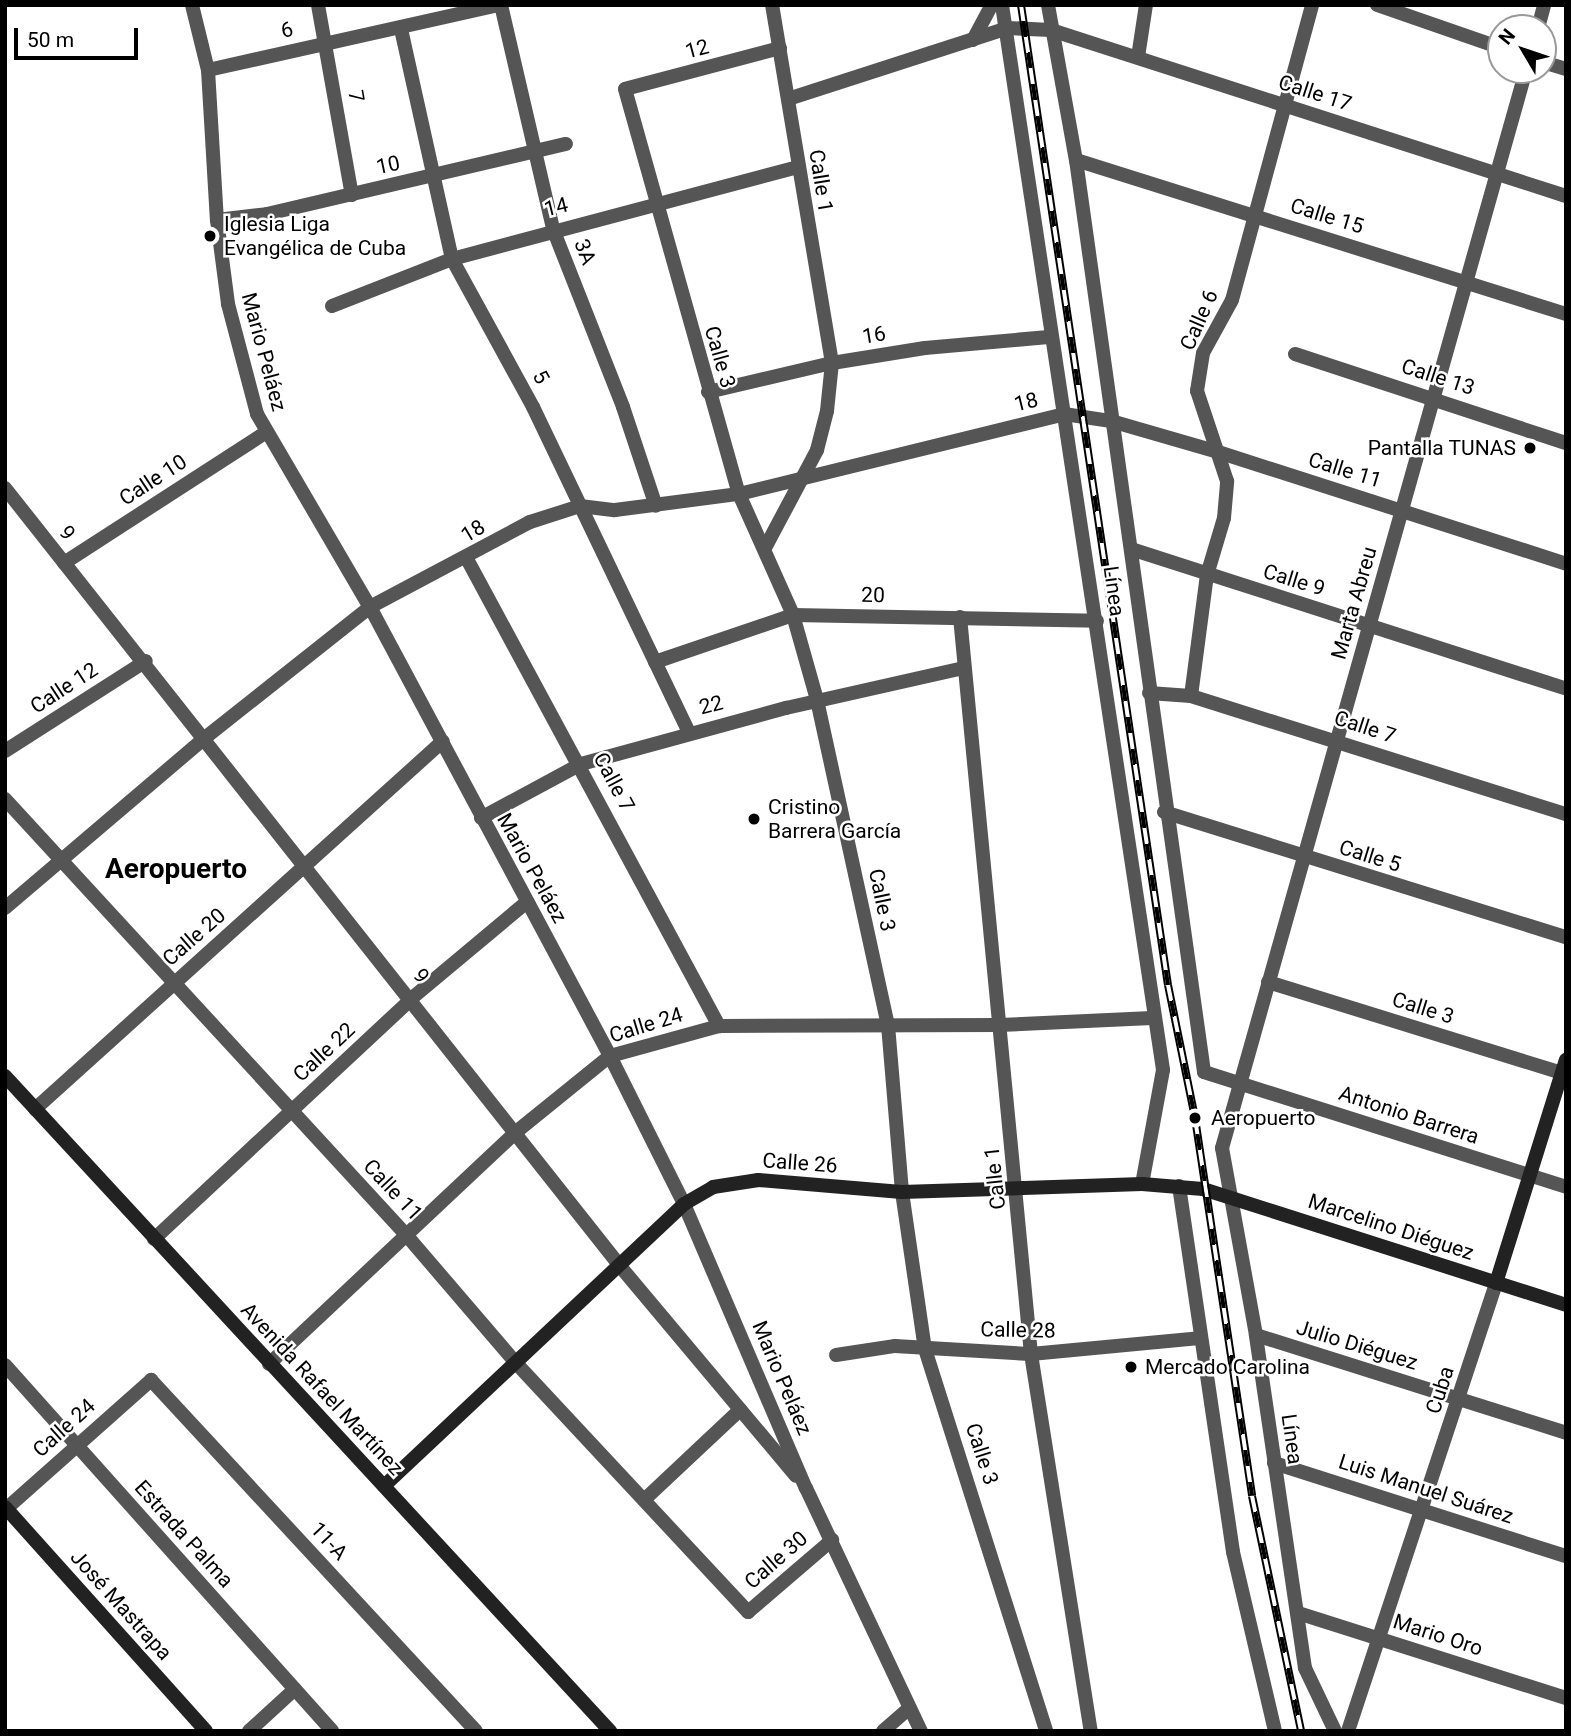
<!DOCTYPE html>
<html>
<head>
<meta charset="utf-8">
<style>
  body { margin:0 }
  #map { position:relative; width:1571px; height:1736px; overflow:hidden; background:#fff; font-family:Roboto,sans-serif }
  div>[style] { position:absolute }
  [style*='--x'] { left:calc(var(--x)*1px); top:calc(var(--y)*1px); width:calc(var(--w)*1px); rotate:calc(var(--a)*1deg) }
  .street>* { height:14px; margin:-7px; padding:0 7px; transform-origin:7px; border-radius:7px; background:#555 }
  .secondary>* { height:14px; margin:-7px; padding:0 7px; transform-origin:7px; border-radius:7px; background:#222 }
  .rail>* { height:8px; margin-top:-4px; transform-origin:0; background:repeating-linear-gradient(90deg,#fff 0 16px,#000 0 32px); box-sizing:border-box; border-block:2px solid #000 }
  .dots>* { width:19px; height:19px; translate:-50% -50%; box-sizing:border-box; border:4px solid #fff; border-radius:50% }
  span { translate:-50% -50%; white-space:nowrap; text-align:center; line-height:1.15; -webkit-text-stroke:5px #fff; paint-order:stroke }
  .street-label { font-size:21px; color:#000 }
  .poi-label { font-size:21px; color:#000 }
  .left { translate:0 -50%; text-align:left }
  .right { translate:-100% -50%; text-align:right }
  .district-label { font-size:28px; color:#000; font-weight:700 }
  .frame { position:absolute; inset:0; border:7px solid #000; pointer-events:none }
  .north { position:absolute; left:1487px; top:14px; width:70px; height:70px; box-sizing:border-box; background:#fff; border:2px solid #999; border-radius:50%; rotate:309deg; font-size:19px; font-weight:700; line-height:28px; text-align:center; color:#000 }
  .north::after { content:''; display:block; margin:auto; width:24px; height:32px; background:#000; clip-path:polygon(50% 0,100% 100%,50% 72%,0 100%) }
  .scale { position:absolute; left:14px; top:28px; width:124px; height:32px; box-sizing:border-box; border:4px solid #000; border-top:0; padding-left:9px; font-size:21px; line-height:24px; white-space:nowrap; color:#000; -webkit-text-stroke:5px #fff; paint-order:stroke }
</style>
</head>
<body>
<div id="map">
  <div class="street">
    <i style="--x:192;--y:5;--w:67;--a:76.2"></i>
    <i style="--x:208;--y:70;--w:150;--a:86.6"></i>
    <i style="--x:217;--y:220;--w:85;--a:82.5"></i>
    <i style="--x:228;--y:304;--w:114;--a:75.2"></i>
    <i style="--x:257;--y:414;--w:224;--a:59.7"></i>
    <i style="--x:370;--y:607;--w:509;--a:61.87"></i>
    <i style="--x:610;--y:1056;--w:165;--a:63.4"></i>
    <i style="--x:684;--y:1204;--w:309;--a:66.8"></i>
    <i style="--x:806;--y:1488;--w:269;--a:64.7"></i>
    <i style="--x:318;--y:5;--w:193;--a:79.9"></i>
    <i style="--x:501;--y:5;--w:230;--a:76.9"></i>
    <i style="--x:553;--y:229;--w:191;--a:68.5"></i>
    <i style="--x:623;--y:407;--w:104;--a:71.6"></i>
    <i style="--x:1002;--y:5;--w:1077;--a:81.4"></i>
    <i style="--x:1163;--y:1070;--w:116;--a:100.4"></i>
    <i style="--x:1048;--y:5;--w:158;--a:79.8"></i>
    <i style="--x:1076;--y:160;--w:921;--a:82.01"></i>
    <i style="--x:1204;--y:1072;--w:380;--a:17.6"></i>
    <i style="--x:1377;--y:5;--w:131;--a:19.1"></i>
    <i style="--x:1538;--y:28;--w:24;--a:-75"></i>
    <i style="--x:401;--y:29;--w:236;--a:77.5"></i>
    <i style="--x:452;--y:259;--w:169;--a:61.3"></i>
    <i style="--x:533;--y:407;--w:361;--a:64.4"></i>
    <i style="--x:973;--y:40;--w:40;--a:-62"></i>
    <i style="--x:780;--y:48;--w:160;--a:165.2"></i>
    <i style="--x:625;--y:89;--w:421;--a:74.3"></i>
    <i style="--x:739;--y:494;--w:133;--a:65.9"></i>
    <i style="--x:793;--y:615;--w:88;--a:74.2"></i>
    <i style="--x:817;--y:700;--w:333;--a:77.7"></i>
    <i style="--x:888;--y:1025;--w:168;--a:85.2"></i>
    <i style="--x:902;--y:1192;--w:159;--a:81.7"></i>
    <i style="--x:925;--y:1349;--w:401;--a:72.4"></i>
    <i style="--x:1138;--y:57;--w:53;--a:-81.3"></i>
    <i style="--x:1543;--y:62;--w:24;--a:17"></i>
    <i style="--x:208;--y:70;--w:298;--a:-12.6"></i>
    <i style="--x:788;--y:99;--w:231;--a:-17.9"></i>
    <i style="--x:1008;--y:28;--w:43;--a:2.7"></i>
    <i style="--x:1051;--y:30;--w:541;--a:17.87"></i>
    <i style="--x:1076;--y:160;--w:514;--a:17.45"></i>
    <i style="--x:217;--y:220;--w:50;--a:-6.8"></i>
    <i style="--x:267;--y:214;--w:307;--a:-13.2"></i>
    <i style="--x:332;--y:306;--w:129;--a:-21.4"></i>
    <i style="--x:452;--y:259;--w:357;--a:-14.9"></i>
    <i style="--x:1295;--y:354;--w:285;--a:18.2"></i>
    <i style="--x:708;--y:392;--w:127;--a:-13.2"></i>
    <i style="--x:832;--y:363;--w:94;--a:-9.2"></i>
    <i style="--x:925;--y:348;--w:124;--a:-5.1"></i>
    <i style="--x:5;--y:488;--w:990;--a:51.68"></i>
    <i style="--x:619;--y:1265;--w:275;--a:50"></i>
    <i style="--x:765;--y:548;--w:111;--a:-62"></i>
    <i style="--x:817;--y:450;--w:40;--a:-75.6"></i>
    <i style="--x:827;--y:411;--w:48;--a:-84.1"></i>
    <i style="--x:832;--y:363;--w:363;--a:-99.5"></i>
    <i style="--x:1131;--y:549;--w:457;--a:17.8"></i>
    <i style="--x:467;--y:559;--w:531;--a:61.65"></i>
    <i style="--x:64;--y:563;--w:239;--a:-32.9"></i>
    <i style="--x:960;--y:617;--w:740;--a:84.5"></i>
    <i style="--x:1031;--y:1354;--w:382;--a:81"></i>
    <i style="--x:655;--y:662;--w:146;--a:-18.8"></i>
    <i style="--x:793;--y:615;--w:304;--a:1.1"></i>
    <i style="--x:1149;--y:693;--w:42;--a:4.1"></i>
    <i style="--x:1191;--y:696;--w:393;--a:17.5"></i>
    <i style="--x:1191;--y:696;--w:122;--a:-82.5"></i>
    <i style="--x:1207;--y:575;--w:59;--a:-73.4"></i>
    <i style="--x:1224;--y:518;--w:37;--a:-85"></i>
    <i style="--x:1227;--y:481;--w:95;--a:-108.4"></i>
    <i style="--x:1197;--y:391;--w:38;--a:-81"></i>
    <i style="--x:1203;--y:353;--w:60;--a:-61.3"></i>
    <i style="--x:1232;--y:300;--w:306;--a:-74.8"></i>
    <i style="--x:5;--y:751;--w:167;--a:-32.6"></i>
    <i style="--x:5;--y:799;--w:595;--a:47.38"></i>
    <i style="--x:408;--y:1237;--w:165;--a:49.4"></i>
    <i style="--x:515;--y:1362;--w:342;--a:47"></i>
    <i style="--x:748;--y:1612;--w:111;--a:-40.6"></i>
    <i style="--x:1164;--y:812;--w:421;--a:17.3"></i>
    <i style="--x:481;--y:818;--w:114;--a:-28.4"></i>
    <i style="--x:581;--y:764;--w:213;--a:-15.3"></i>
    <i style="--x:786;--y:708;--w:182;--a:-12.7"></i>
    <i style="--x:5;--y:908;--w:264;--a:-40.4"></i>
    <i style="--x:206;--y:737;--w:209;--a:-38.4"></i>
    <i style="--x:370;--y:607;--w:181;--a:-28"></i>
    <i style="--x:530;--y:522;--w:52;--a:-17.7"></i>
    <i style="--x:580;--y:506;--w:35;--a:7"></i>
    <i style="--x:615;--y:510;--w:125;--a:-7.4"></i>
    <i style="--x:739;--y:494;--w:335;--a:-13.8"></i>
    <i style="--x:1064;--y:414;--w:48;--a:8.5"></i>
    <i style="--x:1111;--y:421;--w:108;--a:16.1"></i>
    <i style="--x:1215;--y:451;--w:369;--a:17.8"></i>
    <i style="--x:1268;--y:982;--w:312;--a:17.2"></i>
    <i style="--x:35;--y:1109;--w:549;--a:-42.05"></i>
    <i style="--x:1179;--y:1186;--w:370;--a:81.6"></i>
    <i style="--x:1233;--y:1552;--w:184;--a:76.8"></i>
    <i style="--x:154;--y:1239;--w:353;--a:-43"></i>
    <i style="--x:412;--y:998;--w:150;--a:-39.9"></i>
    <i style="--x:1256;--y:1335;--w:325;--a:17.5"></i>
    <i style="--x:836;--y:1355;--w:60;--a:-8.7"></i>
    <i style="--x:895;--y:1346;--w:136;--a:3.4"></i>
    <i style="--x:1031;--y:1354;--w:169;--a:-5.4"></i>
    <i style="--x:269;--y:1364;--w:339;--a:-43.2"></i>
    <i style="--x:516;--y:1132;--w:121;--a:-39"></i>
    <i style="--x:610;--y:1056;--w:113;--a:-15.4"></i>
    <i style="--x:719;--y:1026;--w:280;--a:-0.2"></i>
    <i style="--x:999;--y:1025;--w:153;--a:-2.6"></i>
    <i style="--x:5;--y:1365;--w:491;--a:48.2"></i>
    <i style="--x:1274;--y:1463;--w:306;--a:17.7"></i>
    <i style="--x:644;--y:1500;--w:132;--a:-43.2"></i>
    <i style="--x:7;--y:1508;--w:193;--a:-41.6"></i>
    <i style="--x:151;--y:1380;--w:478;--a:47.2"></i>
    <i style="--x:1298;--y:1613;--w:281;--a:17.6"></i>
    <i style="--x:249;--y:1731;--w:62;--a:-42.4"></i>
    <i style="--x:883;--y:1731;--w:35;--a:-41"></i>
    <i style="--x:1335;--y:1731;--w:70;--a:-115.5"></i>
    <i style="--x:1305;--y:1668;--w:337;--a:-98.4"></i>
    <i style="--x:1256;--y:1335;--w:190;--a:-100.3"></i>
    <i style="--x:1222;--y:1148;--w:1120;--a:-74.25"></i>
    <i style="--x:1348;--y:1731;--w:472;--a:-71.7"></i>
  </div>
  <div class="secondary">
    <i style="--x:5;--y:1076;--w:892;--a:47.27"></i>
    <i style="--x:1496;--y:1283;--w:234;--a:-72.6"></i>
    <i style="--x:384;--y:1486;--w:412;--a:-43.2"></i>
    <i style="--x:684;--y:1204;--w:34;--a:-30"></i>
    <i style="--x:713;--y:1187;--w:46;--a:-8.8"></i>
    <i style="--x:758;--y:1180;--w:144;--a:4.8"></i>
    <i style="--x:902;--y:1192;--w:240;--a:-1.9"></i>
    <i style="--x:1142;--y:1184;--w:61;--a:4.7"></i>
    <i style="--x:1203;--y:1189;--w:381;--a:17.7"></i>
    <i style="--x:5;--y:1507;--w:301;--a:48.1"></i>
  </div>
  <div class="rail">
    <i style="--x:1021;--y:5;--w:991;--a:81.47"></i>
    <i style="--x:1168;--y:985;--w:136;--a:78.5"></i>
    <i style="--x:1195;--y:1118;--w:382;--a:81.4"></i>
    <i style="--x:1252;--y:1496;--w:240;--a:78.2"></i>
  </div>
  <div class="dots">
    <i style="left:210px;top:236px;background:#000"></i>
    <i style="left:1530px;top:448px;background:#000"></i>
    <i style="left:754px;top:819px;background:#000"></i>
    <i style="left:1195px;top:1118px;background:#000"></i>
    <i style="left:1131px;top:1367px;background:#000"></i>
  </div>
  <div class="street-label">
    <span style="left:287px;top:30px;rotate:-13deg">6</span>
    <span style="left:697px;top:49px;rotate:-15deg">12</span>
    <span style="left:1315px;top:93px;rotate:18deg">Calle 17</span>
    <span style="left:356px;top:96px;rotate:80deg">7</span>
    <span style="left:388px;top:165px;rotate:-12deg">10</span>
    <span style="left:821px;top:181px;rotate:81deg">Calle 1</span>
    <span style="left:556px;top:207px;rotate:-14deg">14</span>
    <span style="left:1327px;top:216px;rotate:17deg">Calle 15</span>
    <span style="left:585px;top:252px;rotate:69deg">3A</span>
    <span style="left:1199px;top:320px;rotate:-66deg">Calle 6</span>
    <span style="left:874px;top:335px;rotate:-9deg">16</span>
    <span style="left:264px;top:352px;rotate:75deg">Mario Peláez</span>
    <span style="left:720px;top:357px;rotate:74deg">Calle 3</span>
    <span style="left:541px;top:377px;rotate:61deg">5</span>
    <span style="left:1438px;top:377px;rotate:18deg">Calle 13</span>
    <span style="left:1026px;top:402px;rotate:-14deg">18</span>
    <span style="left:1345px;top:470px;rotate:17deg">Calle 11</span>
    <span style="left:153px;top:480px;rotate:-33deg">Calle 10</span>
    <span style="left:473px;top:531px;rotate:-31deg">18</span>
    <span style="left:67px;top:533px;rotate:52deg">9</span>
    <span style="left:1294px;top:580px;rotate:17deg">Calle 9</span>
    <span style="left:1114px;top:591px;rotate:82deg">Línea</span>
    <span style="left:873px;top:595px;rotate:1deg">20</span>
    <span style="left:1354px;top:603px;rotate:-74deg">Marta Abreu</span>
    <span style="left:64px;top:688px;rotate:-33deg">Calle 12</span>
    <span style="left:711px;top:705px;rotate:-14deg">22</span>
    <span style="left:1365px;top:727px;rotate:18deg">Calle 7</span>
    <span style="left:614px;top:782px;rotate:62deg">Calle 7</span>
    <span style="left:1370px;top:856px;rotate:17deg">Calle 5</span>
    <span style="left:532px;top:868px;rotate:61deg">Mario Peláez</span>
    <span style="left:882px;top:900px;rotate:78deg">Calle 3</span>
    <span style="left:194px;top:937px;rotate:-41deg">Calle 20</span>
    <span style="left:421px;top:976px;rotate:52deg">9</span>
    <span style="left:1423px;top:1008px;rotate:17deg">Calle 3</span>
    <span style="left:646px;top:1025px;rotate:-17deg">Calle 24</span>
    <span style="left:324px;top:1052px;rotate:-43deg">Calle 22</span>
    <span style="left:1409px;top:1115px;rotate:18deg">Antonio Barrera</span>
    <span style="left:800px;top:1163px;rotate:4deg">Calle 26</span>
    <span style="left:995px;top:1178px;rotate:-96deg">Calle 1</span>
    <span style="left:393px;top:1190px;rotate:47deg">Calle 11</span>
    <span style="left:1391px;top:1227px;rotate:18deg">Marcelino Diéguez</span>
    <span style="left:1018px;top:1330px;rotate:1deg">Calle 28</span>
    <span style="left:1357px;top:1345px;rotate:17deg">Julio Diéguez</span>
    <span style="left:782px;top:1378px;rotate:67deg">Mario Peláez</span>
    <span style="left:322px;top:1389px;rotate:47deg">Avenida Rafael Martínez</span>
    <span style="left:1440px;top:1390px;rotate:-72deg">Cuba</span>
    <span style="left:64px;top:1428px;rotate:-42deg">Calle 24</span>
    <span style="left:1292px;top:1439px;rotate:82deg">Línea</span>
    <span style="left:982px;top:1454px;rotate:72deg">Calle 3</span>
    <span style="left:1426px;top:1489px;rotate:18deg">Luis Manuel Suárez</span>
    <span style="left:184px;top:1534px;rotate:48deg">Estrada Palma</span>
    <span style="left:329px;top:1541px;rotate:47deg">11-A</span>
    <span style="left:776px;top:1560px;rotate:-41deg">Calle 30</span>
    <span style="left:121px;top:1605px;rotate:48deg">José Mastrapa</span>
    <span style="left:1438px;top:1635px;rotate:18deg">Mario Oro</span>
  </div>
  <div class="poi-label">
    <span class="left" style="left:224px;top:236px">Iglesia Liga<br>Evangélica de Cuba</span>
    <span class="right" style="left:1516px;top:448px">Pantalla TUNAS</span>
    <span class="left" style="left:768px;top:819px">Cristino<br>Barrera García</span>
    <span class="left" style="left:1211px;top:1118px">Aeropuerto</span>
    <span class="left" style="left:1145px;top:1367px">Mercado Carolina</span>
  </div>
  <div class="district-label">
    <span style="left:176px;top:869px">Aeropuerto</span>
  </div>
  <div class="frame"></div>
  <div class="north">N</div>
  <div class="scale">50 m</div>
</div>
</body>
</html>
